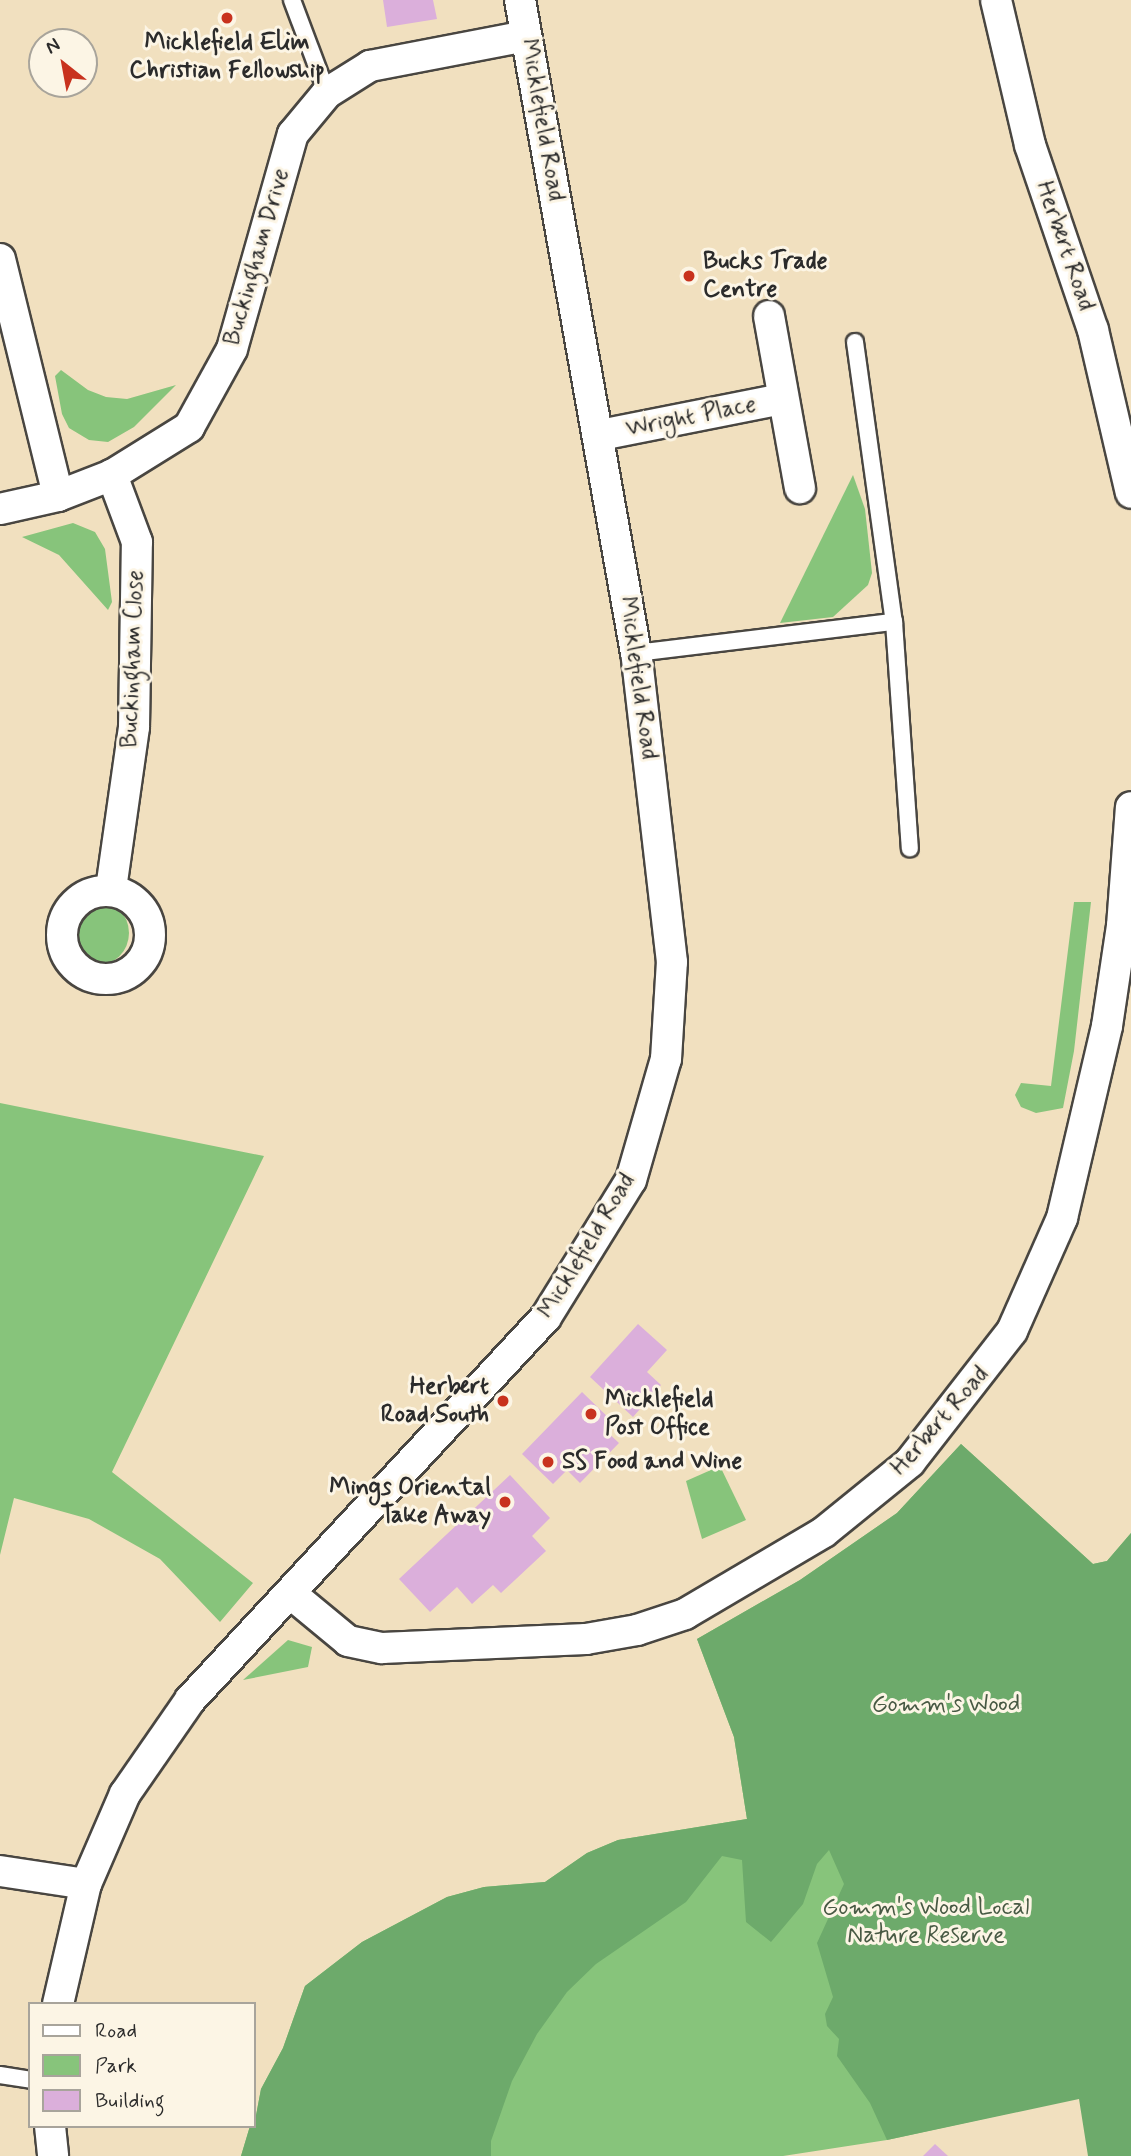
<!DOCTYPE html>
<html>
<head>
<meta charset="utf-8">
<style>
  body { margin:0 }
  #map { position:relative; width:1131px; height:2156px; overflow:hidden; background:#f1e0bf; font-family:Mynerve,sans-serif }
  div>[style] { position:absolute }
  [style*='--x'] { left:calc(var(--x)*1px); top:calc(var(--y)*1px); width:calc(var(--w)*1px); rotate:calc(var(--a)*1deg) }
  .green>* { inset:0; background:#87c47b }
  .round { border-radius:50% }
  .forest>* { inset:0; background:#6daa6b }
  .building>* { inset:0; background:#dbafdb }
  .roads { filter:drop-shadow(2px 0 #494641) drop-shadow(-2px 0 #494641) drop-shadow(0 2px #494641) drop-shadow(0 -2px #494641) }
  .lane>* { height:16px; margin:-8px; padding:0 8px; transform-origin:8px; border-radius:8px; background:#fff }
  .street>* { height:30px; margin:-15px; padding:0 15px; transform-origin:15px; border-radius:15px; background:#fff }
  .street>.ring { margin:-15px; padding:0; box-sizing:content-box; background:none; border:30px solid #fff; border-radius:50% }
  .dots>* { width:19px; height:19px; translate:-50% -50%; box-sizing:border-box; border:4px solid #fcf5e5; border-radius:50% }
  span { translate:-50% -50%; white-space:nowrap; text-align:center; line-height:1.15; -webkit-text-stroke:6px #fcf5e5; paint-order:stroke }
  .poi-label { font-size:24px; color:#2b2b2b; font-weight:700 }
  .left { translate:0 -50%; text-align:left }
  .right { translate:-100% -50%; text-align:right }
  .street-label { font-size:24px; color:#2b2b2b }
  .park-label { font-size:24px; color:#475943 }
  .legend { position:absolute; left:28px; top:2002px; width:228px; height:126px; box-sizing:border-box; background:#fcf5e5; border:2px solid #a8a49b; margin:0; padding:9px 12px; list-style:none; font-size:21px; color:#2b2b2b }
  .legend li { display:flex; align-items:center; gap:14px; height:35px }
  .legend b { width:35px; border:2px solid #a8a49b }
  .north { position:absolute; left:28px; top:28px; width:70px; height:70px; box-sizing:border-box; background:#fcf5e5; border:2px solid #a8a49b; border-radius:50%; rotate:329deg; font-size:19px; font-weight:700; line-height:28px; text-align:center; color:#2b2b2b }
  .north::after { content:''; display:block; margin:auto; width:24px; height:32px; background:#c8321e; clip-path:polygon(50% 0,100% 100%,50% 72%,0 100%) }
</style>
</head>
<body>
<div id="map">
  <div class="green">
    <i style="clip-path:polygon(61px 370px,88px 390px,106px 397px,127px 399px,176px 385px,134px 427px,108px 442px,89px 440px,69px 428px,62px 414px,55px 376px)"></i>
    <i style="clip-path:polygon(853px 475px,865px 509px,872px 573px,868px 585px,833px 617px,780px 623px)"></i>
    <i style="clip-path:polygon(73px 523px,95px 532px,105px 549px,112px 602px,108px 610px,59px 555px,22px 537px)"></i>
    <i class="round" style="left:63px;top:900px;width:66px;height:66px"></i>
    <i style="clip-path:polygon(1074px 902px,1091px 902px,1074px 1051px,1063px 1108px,1036px 1113px,1021px 1107px,1015px 1095px,1021px 1083px,1051px 1086px)"></i>
    <i style="clip-path:polygon(0 1103px,264px 1156px,112px 1472px,253px 1583px,220px 1622px,160px 1559px,89px 1519px,14px 1498px,0 1555px)"></i>
    <i style="clip-path:polygon(961px 1444px,1093px 1564px,1107px 1561px,1131px 1533px,1079px 2098px,887px 2140px,783px 2156px,241px 2156px,250px 2126px,254px 2126px,261px 2089px,283px 2048px,305px 1986px,362px 1942px,447px 1897px,484px 1887px,545px 1882px,587px 1853px,618px 1840px,747px 1819px,734px 1737px,697px 1639px,800px 1580px,897px 1513px)"></i>
    <i style="clip-path:polygon(720px 1466px,746px 1520px,702px 1539px,686px 1481px)"></i>
    <i style="clip-path:polygon(288px 1640px,312px 1647px,308px 1667px,243px 1680px)"></i>
  </div>
  <div class="forest">
    <i style="clip-path:polygon(961px 1444px,1093px 1564px,1107px 1561px,1131px 1533px,1131px 2156px,1088px 2156px,1079px 2099px,887px 2140px,870px 2103px,837px 2056px,839px 2039px,827px 2026px,825px 2014px,833px 1997px,817px 1943px,844px 1884px,829px 1850px,817px 1864px,803px 1904px,771px 1942px,746px 1922px,742px 1860px,722px 1856px,686px 1902px,596px 1964px,567px 1992px,537px 2034px,512px 2081px,491px 2141px,491px 2156px,241px 2156px,250px 2126px,254px 2126px,261px 2089px,283px 2048px,305px 1986px,362px 1942px,447px 1897px,484px 1887px,545px 1882px,587px 1853px,618px 1840px,747px 1819px,734px 1737px,697px 1639px,800px 1580px,897px 1513px)"></i>
  </div>
  <div class="building">
    <i style="clip-path:polygon(383px 0,433px 0,437px 19px,387px 27px)"></i>
    <i style="clip-path:polygon(638px 1324px,667px 1350px,647px 1372px,661px 1385px,633px 1417px,590px 1377px)"></i>
    <i style="clip-path:polygon(582px 1392px,612px 1421px,604px 1429px,619px 1443px,580px 1483px,567px 1470px,553px 1484px,522px 1454px)"></i>
    <i style="clip-path:polygon(510px 1475px,550px 1518px,532px 1536px,546px 1551px,501px 1593px,493px 1585px,472px 1604px,457px 1587px,430px 1612px,399px 1579px)"></i>
    <i style="clip-path:polygon(935px 2144px,948px 2156px,923px 2156px)"></i>
  </div>
  <div class="roads">
    <div class="lane">
      <i style="--x:292;--y:0;--w:99;--a:69.4"></i>
      <i style="--x:855;--y:342;--w:283;--a:82.1"></i>
      <i style="--x:894;--y:622;--w:227;--a:86"></i>
      <i style="--x:636;--y:653;--w:260;--a:-6.9"></i>
      <i style="--x:0;--y:2075;--w:30;--a:9"></i>
    </div>
    <div class="street">
      <i style="--x:996;--y:0;--w:149;--a:76.8"></i>
      <i style="--x:1030;--y:145;--w:195;--a:71.2"></i>
      <i style="--x:1093;--y:330;--w:167;--a:76.9"></i>
      <i style="--x:0;--y:259;--w:244;--a:76.2"></i>
      <i style="--x:769;--y:316;--w:175;--a:79.8"></i>
      <i style="--x:600;--y:435;--w:186;--a:-11.2"></i>
      <i style="--x:0;--y:509;--w:59;--a:-12.6"></i>
      <i style="--x:58;--y:496;--w:58;--a:-21.3"></i>
      <i style="--x:112;--y:475;--w:91;--a:-31.9"></i>
      <i style="--x:189;--y:427;--w:89;--a:-61.1"></i>
      <i style="--x:232;--y:349;--w:223;--a:-74.2"></i>
      <i style="--x:293;--y:134;--w:53;--a:-50.3"></i>
      <i style="--x:327;--y:93;--w:51;--a:-32.1"></i>
      <i style="--x:370;--y:66;--w:159;--a:-10.9"></i>
      <i style="--x:111;--y:889;--w:164;--a:-81.9"></i>
      <i style="--x:134;--y:727;--w:185;--a:-89.1"></i>
      <i style="--x:137;--y:542;--w:72;--a:-110.5"></i>
      <i class="ring" style="left:62px;top:891px;width:58px;height:58px"></i>
      <i style="--x:290;--y:1593;--w:75;--a:39.6"></i>
      <i style="--x:348;--y:1641;--w:35;--a:12"></i>
      <i style="--x:382;--y:1648;--w:204;--a:-2.5"></i>
      <i style="--x:586;--y:1639;--w:52;--a:-10"></i>
      <i style="--x:637;--y:1630;--w:51;--a:-18.4"></i>
      <i style="--x:685;--y:1614;--w:161;--a:-30.5"></i>
      <i style="--x:824;--y:1532;--w:111;--a:-39.1"></i>
      <i style="--x:910;--y:1462;--w:166;--a:-52.1"></i>
      <i style="--x:1012;--y:1331;--w:124;--a:-66.1"></i>
      <i style="--x:1062;--y:1218;--w:197;--a:-76.8"></i>
      <i style="--x:1107;--y:1026;--w:101;--a:-81.5"></i>
      <i style="--x:1122;--y:926;--w:119;--a:-85.7"></i>
      <i style="--x:0;--y:1871;--w:87;--a:8.6"></i>
      <i style="--x:58;--y:2004;--w:123;--a:-76.9"></i>
      <i style="--x:86;--y:1884;--w:98;--a:-66.6"></i>
      <i style="--x:125;--y:1794;--w:114;--a:-55.3"></i>
      <i style="--x:190;--y:1700;--w:523;--a:-47.09"></i>
      <i style="--x:546;--y:1317;--w:161;--a:-58.2"></i>
      <i style="--x:631;--y:1180;--w:126;--a:-73.9"></i>
      <i style="--x:666;--y:1059;--w:97;--a:-86.5"></i>
      <i style="--x:672;--y:962;--w:311;--a:-96.6"></i>
      <i style="--x:636;--y:653;--w:663;--a:-100.07"></i>
      <i style="--x:50;--y:2126;--w:30;--a:84"></i>
    </div>
  </div>
  <div class="dots">
    <i style="left:227px;top:18px;background:#c8321e"></i>
    <i style="left:689px;top:276px;background:#c8321e"></i>
    <i style="left:503px;top:1401px;background:#c8321e"></i>
    <i style="left:591px;top:1414px;background:#c8321e"></i>
    <i style="left:548px;top:1462px;background:#c8321e"></i>
    <i style="left:505px;top:1502px;background:#c8321e"></i>
  </div>
  <div class="poi-label">
    <span style="left:227px;top:57px">Micklefield Elim<br>Christian Fellowship</span>
    <span class="left" style="left:703px;top:276px">Bucks Trade<br>Centre</span>
    <span class="right" style="left:489px;top:1401px">Herbert<br>Road South</span>
    <span class="left" style="left:605px;top:1414px">Micklefield<br>Post Office</span>
    <span class="left" style="left:562px;top:1462px">SS Food and Wine</span>
    <span class="right" style="left:491px;top:1502px">Mings Oriental<br>Take Away</span>
  </div>
  <div class="street-label">
    <span style="left:542px;top:120px;rotate:80deg">Micklefield Road</span>
    <span style="left:1065px;top:246px;rotate:71deg">Herbert Road</span>
    <span style="left:257px;top:257px;rotate:-74deg">Buckingham Drive</span>
    <span style="left:691px;top:417px;rotate:-11deg">Wright Place</span>
    <span style="left:133px;top:659px;rotate:-88deg">Buckingham Close</span>
    <span style="left:638px;top:678px;rotate:82deg">Micklefield Road</span>
    <span style="left:587px;top:1246px;rotate:-59deg">Micklefield Road</span>
    <span style="left:940px;top:1421px;rotate:-49deg">Herbert Road</span>
  </div>
  <div class="park-label">
    <span style="left:946px;top:1705px">Gomm's Wood</span>
    <span style="left:926px;top:1922px">Gomm's Wood Local<br>Nature Reserve</span>
  </div>
  <ul class="legend">
  <li><b style="height:9px;background:#fff"></b>Road</li>
  <li><b style="height:19px;background:#87c47b"></b>Park</li>
  <li><b style="height:19px;background:#dbafdb"></b>Building</li>
  </ul>
  <div class="north">N</div>
</div>
</body>
</html>
